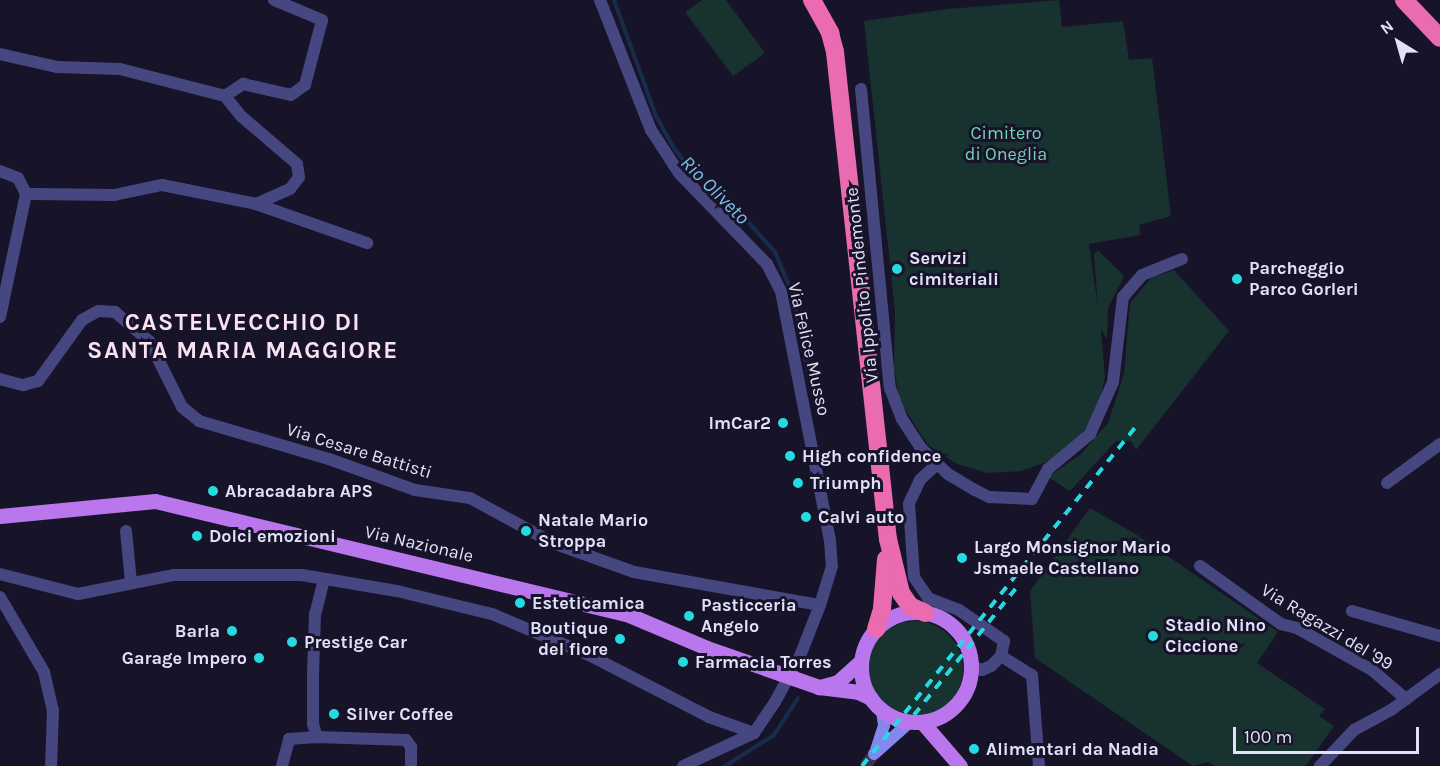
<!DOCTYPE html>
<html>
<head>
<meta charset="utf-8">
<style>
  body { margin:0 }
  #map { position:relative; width:1440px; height:766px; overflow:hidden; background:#171429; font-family:Karla,sans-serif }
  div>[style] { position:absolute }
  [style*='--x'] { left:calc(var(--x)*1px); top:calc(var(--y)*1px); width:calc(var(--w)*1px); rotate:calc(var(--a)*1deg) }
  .green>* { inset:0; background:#183230 }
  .round { border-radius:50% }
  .stream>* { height:4px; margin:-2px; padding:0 2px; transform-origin:2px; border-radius:2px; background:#172d4b }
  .secondary-tunnel>* { height:12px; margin-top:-6px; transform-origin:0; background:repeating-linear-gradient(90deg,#353348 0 12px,transparent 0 18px) }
  .minor>* { height:12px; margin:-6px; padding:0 6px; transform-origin:6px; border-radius:6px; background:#464781 }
  .tertiary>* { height:12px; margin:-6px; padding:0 6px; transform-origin:6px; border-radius:6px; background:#464781 }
  .secondary>* { height:12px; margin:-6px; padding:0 6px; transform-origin:6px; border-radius:6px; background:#8487ee }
  .primary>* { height:15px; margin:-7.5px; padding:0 7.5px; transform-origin:7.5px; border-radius:7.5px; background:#b976ed }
  .primary>.ring { margin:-7.5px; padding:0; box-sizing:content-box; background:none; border:15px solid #b976ed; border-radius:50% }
  .motorway>* { height:18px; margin:-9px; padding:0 9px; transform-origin:9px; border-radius:9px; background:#eb6bb0 }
  .rail>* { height:4px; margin-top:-2px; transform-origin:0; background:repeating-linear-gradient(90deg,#26dae2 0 9px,transparent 0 17px) }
  .dots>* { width:16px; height:16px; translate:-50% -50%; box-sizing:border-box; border:3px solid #171429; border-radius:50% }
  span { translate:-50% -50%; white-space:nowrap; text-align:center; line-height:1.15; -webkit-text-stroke:6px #171429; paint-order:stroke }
  .park-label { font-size:18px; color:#75d3b6 }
  .poi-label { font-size:18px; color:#e2e0fb; font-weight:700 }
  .left { translate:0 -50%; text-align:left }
  .right { translate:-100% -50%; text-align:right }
  .street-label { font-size:18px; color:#e2e0fb }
  .water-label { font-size:20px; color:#7cbfed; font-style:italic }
  .district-label { font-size:24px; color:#fbe2f3; font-weight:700; letter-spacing:1.5px }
  .north { position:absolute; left:1368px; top:12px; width:60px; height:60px; -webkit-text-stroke:4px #171429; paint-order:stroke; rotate:323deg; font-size:16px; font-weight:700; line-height:24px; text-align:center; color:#e2e0fb }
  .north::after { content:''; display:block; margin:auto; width:21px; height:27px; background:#e2e0fb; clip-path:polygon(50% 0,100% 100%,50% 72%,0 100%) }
  .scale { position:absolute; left:1233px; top:727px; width:186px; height:27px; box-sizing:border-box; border:3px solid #e2e0fb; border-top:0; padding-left:8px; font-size:18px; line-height:21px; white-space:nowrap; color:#e2e0fb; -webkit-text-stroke:4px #171429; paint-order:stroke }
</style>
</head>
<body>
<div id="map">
  <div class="green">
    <i style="clip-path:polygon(702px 0,726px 0,765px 53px,733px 76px,685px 12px)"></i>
    <i style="clip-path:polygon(1059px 0,1062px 27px,1123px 21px,1129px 60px,1152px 58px,1171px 216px,1139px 225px,1140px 235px,1089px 244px,1098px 308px,1094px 255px,1098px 250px,1124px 276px,1108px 308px,1107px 339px,1101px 329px,1105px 378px,1097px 410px,1079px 439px,1052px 460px,1021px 471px,987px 473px,955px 463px,928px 445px,900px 402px,894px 368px,895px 311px,864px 21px,948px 9px)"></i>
    <i style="clip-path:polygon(1174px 270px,1229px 331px,1136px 450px,1131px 441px,1116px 441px,1070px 491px,1048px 477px,1081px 454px,1108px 423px,1124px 374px,1130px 303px,1151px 278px)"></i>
    <i style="clip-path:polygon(1090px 508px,1137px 535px,1278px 632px,1257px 663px,1325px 709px,1319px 716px,1334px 726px,1306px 766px,1214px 766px,1208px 762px,1193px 766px,1035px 658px,1030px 591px)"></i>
    <i class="round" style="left:867px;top:621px;width:96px;height:96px"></i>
  </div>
  <div class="stream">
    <i style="--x:614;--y:0;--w:123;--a:70.1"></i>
    <i style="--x:656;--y:116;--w:33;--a:61"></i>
    <i style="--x:672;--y:145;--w:26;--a:54"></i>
    <i style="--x:687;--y:166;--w:68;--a:41.4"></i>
    <i style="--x:738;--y:211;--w:55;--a:47.9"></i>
    <i style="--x:775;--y:252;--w:47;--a:67.3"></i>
    <i style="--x:793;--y:295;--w:86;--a:79.3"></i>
    <i style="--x:725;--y:766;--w:58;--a:-32.3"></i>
    <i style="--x:774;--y:735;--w:44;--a:-57"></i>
  </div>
  <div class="secondary-tunnel">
    <i style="--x:865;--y:766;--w:15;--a:-53"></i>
  </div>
  <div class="minor">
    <i style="--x:600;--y:0;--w:140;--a:68.6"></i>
    <i style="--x:651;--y:130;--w:51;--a:56.9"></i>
    <i style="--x:679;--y:173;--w:127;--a:46"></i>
    <i style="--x:767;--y:264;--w:30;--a:63"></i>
    <i style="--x:781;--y:291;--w:254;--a:78.9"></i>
    <i style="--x:830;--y:540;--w:26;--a:86"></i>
    <i style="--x:832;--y:566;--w:41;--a:107.1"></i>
    <i style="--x:820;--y:605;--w:55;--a:111.4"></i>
    <i style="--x:800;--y:656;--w:52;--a:118.5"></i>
    <i style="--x:775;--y:702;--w:37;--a:124"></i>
    <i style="--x:754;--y:733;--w:78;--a:155.1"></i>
    <i style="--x:0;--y:54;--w:58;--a:12.8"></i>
    <i style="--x:57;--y:67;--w:63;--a:1.8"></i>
    <i style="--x:120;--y:69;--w:108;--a:14.4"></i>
    <i style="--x:861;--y:89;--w:300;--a:84.5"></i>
    <i style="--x:890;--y:388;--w:33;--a:69"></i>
    <i style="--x:902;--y:419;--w:35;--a:57"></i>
    <i style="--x:921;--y:448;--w:37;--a:44"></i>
    <i style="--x:948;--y:474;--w:31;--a:31"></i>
    <i style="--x:975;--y:490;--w:16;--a:27"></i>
    <i style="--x:989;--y:497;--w:43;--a:2.7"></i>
    <i style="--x:1032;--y:499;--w:34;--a:-62"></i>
    <i style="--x:1048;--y:469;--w:55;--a:-39.8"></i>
    <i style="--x:1090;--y:434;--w:57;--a:-66.1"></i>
    <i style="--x:1113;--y:382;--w:86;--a:-83.3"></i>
    <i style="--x:1123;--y:297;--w:29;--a:-49"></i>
    <i style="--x:1142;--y:275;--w:43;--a:-21.8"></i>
    <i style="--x:256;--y:204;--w:118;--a:19.4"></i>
    <i style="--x:0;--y:317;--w:126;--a:-78.1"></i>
    <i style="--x:0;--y:379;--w:24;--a:15"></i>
    <i style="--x:23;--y:385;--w:16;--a:-15"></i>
    <i style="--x:38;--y:381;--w:75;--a:-54.2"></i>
    <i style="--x:82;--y:320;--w:18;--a:-29"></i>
    <i style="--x:98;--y:311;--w:17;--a:3"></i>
    <i style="--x:115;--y:312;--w:45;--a:40.5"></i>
    <i style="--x:149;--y:341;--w:74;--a:63.4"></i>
    <i style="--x:182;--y:407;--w:22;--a:39"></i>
    <i style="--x:199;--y:421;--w:135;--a:16.3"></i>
    <i style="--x:329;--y:459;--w:91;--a:19.8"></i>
    <i style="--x:415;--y:490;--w:56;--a:8.3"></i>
    <i style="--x:470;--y:498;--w:94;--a:28.5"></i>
    <i style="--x:553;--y:543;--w:86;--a:19.7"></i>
    <i style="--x:634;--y:572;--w:189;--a:10.1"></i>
    <i style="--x:937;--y:464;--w:23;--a:137"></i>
    <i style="--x:920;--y:480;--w:26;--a:115"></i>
    <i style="--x:909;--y:504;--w:73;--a:86.1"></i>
    <i style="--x:914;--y:577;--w:25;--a:56"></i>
    <i style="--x:928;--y:598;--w:33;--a:21"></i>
    <i style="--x:959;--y:610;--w:55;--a:34.6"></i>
    <i style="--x:1004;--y:641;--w:15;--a:101"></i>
    <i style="--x:1001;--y:656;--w:14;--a:135"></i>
    <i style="--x:991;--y:666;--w:10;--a:156"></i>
    <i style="--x:982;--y:670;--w:12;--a:-160"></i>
    <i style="--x:1387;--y:483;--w:66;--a:-36.3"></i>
    <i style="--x:126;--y:531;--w:51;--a:84.4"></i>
    <i style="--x:1200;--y:566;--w:100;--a:35.6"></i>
    <i style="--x:1281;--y:624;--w:16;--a:14"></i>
    <i style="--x:1297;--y:628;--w:86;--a:29.2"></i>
    <i style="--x:1372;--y:670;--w:45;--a:40.5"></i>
    <i style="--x:0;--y:574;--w:81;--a:14.4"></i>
    <i style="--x:78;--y:594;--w:98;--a:-11.2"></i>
    <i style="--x:174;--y:575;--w:128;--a:0"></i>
    <i style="--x:302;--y:575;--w:96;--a:9.6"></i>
    <i style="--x:397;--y:591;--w:98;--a:13.6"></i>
    <i style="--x:492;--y:614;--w:105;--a:22.9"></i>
    <i style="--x:589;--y:655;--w:135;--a:27.3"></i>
    <i style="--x:709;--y:717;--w:48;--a:19.6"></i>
    <i style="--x:324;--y:579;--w:36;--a:104"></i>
    <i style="--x:315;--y:614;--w:60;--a:91.9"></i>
    <i style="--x:313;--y:674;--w:50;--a:90"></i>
    <i style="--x:313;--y:724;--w:14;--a:73"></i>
    <i style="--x:317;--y:737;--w:89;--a:1.9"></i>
    <i style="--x:406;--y:740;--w:9;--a:54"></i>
    <i style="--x:411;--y:747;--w:19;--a:90"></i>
    <i style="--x:0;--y:597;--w:87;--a:59.6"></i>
    <i style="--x:44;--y:672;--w:39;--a:77"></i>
    <i style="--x:53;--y:710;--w:56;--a:92"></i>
    <i style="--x:1352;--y:611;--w:91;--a:15.9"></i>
    <i style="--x:1001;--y:656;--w:36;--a:32"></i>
    <i style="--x:1032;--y:675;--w:91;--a:85.6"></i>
    <i style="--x:282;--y:766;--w:28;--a:-75"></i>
    <i style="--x:289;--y:739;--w:28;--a:-4"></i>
    <i style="--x:1320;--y:766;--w:50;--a:-46.6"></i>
    <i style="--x:1354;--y:730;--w:42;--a:-28.4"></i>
    <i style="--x:1391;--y:710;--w:61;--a:-36.3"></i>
  </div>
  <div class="tertiary">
    <i style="--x:0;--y:171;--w:19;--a:21"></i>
    <i style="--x:18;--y:178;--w:18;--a:63"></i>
    <i style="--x:26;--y:194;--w:9;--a:0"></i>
    <i style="--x:35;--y:194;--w:79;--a:0.7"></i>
    <i style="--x:114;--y:195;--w:49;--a:-11.8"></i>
    <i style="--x:162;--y:185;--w:96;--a:11.4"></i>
    <i style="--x:256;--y:204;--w:37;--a:-24"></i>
    <i style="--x:290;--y:189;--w:15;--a:-53"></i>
    <i style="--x:299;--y:177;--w:13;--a:-99"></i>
    <i style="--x:297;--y:164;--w:74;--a:-139.4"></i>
    <i style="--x:241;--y:116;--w:26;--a:-129"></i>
    <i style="--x:225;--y:96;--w:22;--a:-34"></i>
    <i style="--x:243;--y:84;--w:49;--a:12.9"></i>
    <i style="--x:291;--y:95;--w:17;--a:-36"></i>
    <i style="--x:305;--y:85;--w:67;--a:-75.3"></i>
    <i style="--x:322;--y:20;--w:52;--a:-157.4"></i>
  </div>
  <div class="secondary">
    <i style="--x:876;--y:750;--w:26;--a:-72"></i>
    <i style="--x:884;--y:725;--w:15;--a:-98"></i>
    <i style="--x:874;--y:754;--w:48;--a:-41.6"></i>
  </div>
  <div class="primary">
    <i style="--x:0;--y:516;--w:156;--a:-5.5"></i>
    <i style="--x:155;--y:501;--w:488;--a:13.5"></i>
    <i style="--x:629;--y:615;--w:85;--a:22.9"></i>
    <i style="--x:707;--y:648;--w:119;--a:19.2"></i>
    <i class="ring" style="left:861px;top:612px;width:95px;height:95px"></i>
    <i style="--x:861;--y:661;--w:31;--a:138"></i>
    <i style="--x:838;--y:682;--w:20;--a:165"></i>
    <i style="--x:819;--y:687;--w:39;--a:7"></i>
    <i style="--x:858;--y:692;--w:14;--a:25"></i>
    <i style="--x:922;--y:722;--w:58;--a:49.2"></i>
  </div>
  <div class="motorway">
    <i style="--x:812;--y:0;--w:38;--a:61"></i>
    <i style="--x:830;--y:33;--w:20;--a:75"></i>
    <i style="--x:835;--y:52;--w:490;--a:83.8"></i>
    <i style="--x:888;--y:539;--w:56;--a:76.5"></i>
    <i style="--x:901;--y:593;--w:16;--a:55"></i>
    <i style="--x:910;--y:606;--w:17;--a:24"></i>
    <i style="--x:1404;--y:0;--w:52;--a:46.5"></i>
    <i style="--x:876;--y:629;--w:21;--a:-73"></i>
    <i style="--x:882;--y:609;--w:50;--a:-85.4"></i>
  </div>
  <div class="rail">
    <i style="--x:914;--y:715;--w:163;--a:-51.2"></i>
    <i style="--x:862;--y:766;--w:437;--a:-51.1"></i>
  </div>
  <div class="dots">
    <i style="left:897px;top:269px;background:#26dae2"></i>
    <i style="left:1237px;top:279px;background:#26dae2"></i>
    <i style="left:783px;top:423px;background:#26dae2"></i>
    <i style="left:790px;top:456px;background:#26dae2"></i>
    <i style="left:798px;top:483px;background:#26dae2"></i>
    <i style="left:213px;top:491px;background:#26dae2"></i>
    <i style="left:806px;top:517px;background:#26dae2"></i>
    <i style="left:526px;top:531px;background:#26dae2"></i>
    <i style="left:197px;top:536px;background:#26dae2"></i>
    <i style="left:962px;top:558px;background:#26dae2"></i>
    <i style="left:520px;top:603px;background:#26dae2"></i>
    <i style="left:689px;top:616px;background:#26dae2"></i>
    <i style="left:232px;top:631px;background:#26dae2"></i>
    <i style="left:1153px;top:636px;background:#26dae2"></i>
    <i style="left:620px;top:639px;background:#26dae2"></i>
    <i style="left:292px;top:642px;background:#26dae2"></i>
    <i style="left:259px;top:658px;background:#26dae2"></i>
    <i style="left:683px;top:662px;background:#26dae2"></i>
    <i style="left:334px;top:714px;background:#26dae2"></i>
    <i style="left:974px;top:749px;background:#26dae2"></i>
  </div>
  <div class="park-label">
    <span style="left:1006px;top:144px">Cimitero<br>di Oneglia</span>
  </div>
  <div class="poi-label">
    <span class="left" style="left:909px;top:269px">Servizi<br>cimiteriali</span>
    <span class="left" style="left:1249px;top:279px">Parcheggio<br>Parco Gorleri</span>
    <span class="right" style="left:771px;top:423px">ImCar2</span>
    <span class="left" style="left:802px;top:456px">High confidence</span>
    <span class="left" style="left:810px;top:483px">Triumph</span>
    <span class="left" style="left:225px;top:491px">Abracadabra APS</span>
    <span class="left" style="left:818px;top:517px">Calvi auto</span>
    <span class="left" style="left:538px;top:531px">Natale Mario<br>Stroppa</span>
    <span class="left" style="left:209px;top:536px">Dolci emozioni</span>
    <span class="left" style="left:974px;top:558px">Largo Monsignor Mario<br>Jsmaele Castellano</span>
    <span class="left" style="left:532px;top:603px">Esteticamica</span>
    <span class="left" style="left:701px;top:616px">Pasticceria<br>Angelo</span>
    <span class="left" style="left:1165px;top:636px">Stadio Nino<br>Ciccione</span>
    <span class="right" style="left:608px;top:639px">Boutique<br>del fiore</span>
    <span class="right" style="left:220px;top:631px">Barla</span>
    <span class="left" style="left:304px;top:642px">Prestige Car</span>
    <span class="right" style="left:247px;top:658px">Garage Impero</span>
    <span class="left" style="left:695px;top:662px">Farmacia Torres</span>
    <span class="left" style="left:346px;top:714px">Silver Coffee</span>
    <span class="left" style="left:986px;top:749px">Alimentari da Nadia</span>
  </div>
  <div class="street-label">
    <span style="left:862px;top:285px;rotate:-96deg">Via Ippolito Pindemonte</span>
    <span style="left:809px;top:349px;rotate:77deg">Via Felice Musso</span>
    <span style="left:359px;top:451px;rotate:17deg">Via Cesare Battisti</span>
    <span style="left:419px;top:544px;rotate:13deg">Via Nazionale</span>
    <span style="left:1327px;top:627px;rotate:31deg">Via Ragazzi del '99</span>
  </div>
  <div class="water-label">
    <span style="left:715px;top:190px;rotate:45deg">Rio Oliveto</span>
  </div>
  <div class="district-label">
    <span style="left:243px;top:337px">CASTELVECCHIO DI<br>SANTA MARIA MAGGIORE</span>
  </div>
  <div class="north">N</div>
  <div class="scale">100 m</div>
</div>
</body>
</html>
